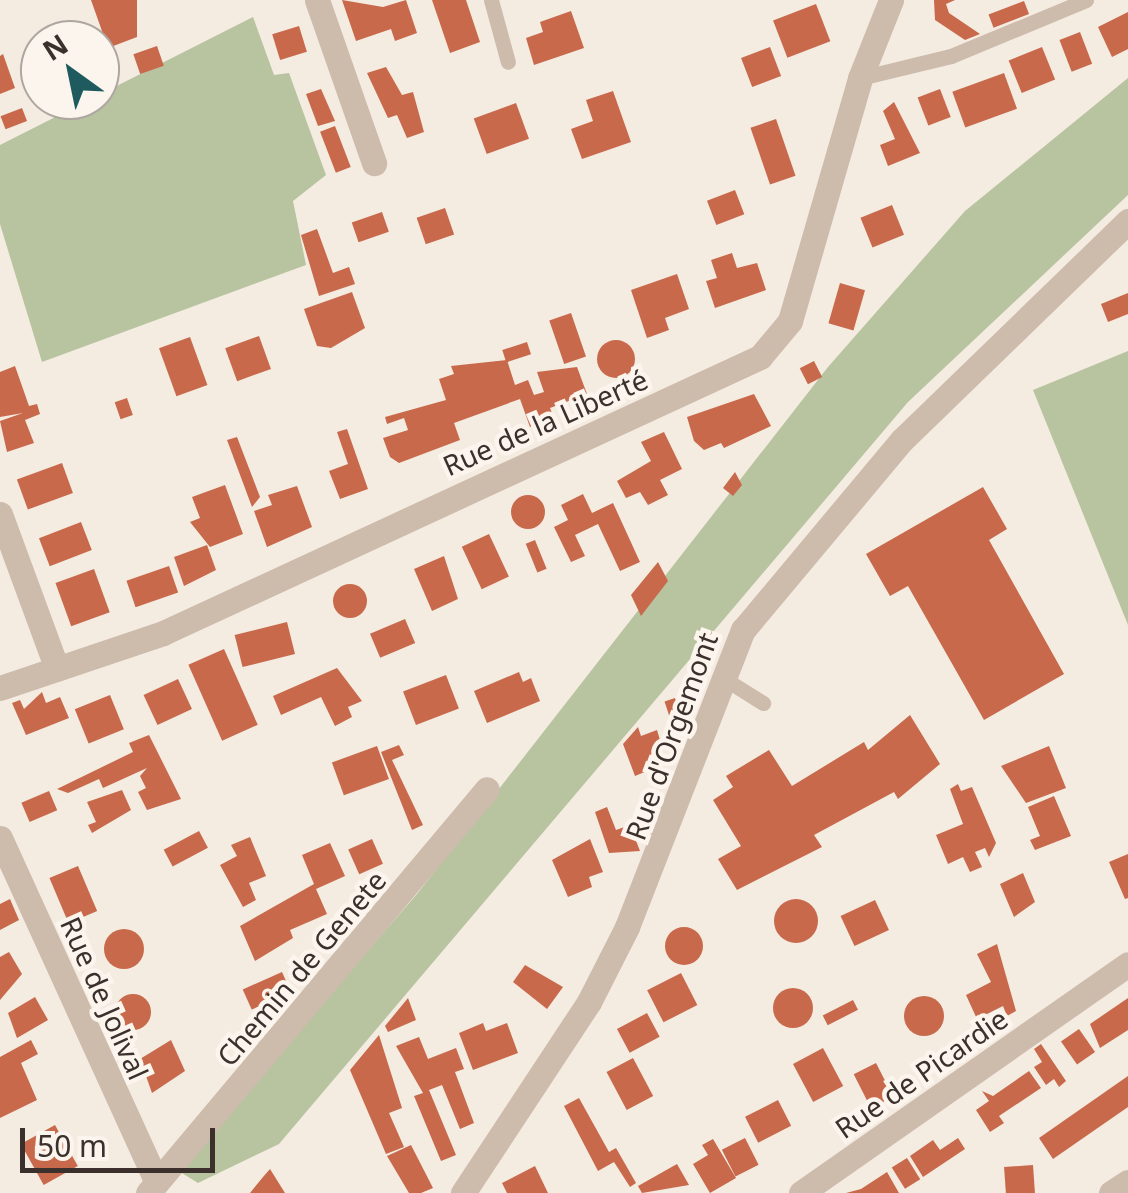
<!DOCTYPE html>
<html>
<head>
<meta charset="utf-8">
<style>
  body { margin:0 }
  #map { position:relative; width:1128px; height:1193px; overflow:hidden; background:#f4ebe1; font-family:"Noto Sans",sans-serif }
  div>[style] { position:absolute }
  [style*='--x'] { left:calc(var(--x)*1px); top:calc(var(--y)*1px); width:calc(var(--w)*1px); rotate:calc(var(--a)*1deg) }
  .green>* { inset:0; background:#b8c4a0 }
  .building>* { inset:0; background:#c8694b; transform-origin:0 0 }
  .round { border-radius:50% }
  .service>* { height:15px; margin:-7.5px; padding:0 7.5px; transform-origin:7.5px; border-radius:7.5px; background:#cdbbac }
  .minor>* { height:25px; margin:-12.5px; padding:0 12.5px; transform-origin:12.5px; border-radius:12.5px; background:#cdbbac }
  span { translate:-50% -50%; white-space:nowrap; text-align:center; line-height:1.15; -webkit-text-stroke:9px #fbf5ee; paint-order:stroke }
  .street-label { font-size:28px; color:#3b302b }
  .north { position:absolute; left:20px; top:20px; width:100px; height:100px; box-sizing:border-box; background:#fbf5ee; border:2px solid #aea6a0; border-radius:50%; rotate:327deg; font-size:28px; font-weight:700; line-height:40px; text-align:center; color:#3b302b }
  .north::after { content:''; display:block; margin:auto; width:35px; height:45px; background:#1f5a5e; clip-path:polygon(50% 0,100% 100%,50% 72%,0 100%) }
  .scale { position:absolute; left:20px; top:1128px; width:195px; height:45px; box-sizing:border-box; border:5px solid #3b302b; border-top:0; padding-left:12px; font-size:30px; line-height:35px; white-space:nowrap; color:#3b302b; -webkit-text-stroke:8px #fbf5ee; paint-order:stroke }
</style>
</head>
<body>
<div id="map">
  <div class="green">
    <i style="clip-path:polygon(253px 17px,274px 75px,289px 73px,326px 175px,293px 201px,306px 265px,42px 362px,0 224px,0 145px)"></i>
    <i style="clip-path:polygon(1128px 78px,1128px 195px,908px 402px,279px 1144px,198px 1183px,177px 1170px,417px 894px,828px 367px,965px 211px)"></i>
    <i style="clip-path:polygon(1128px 351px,1128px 625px,1033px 390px)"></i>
  </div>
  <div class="building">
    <i style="clip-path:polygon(91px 0,137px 0,137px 37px,108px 48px)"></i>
    <i style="clip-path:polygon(342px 0,383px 7px,406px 0,417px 33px,395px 41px,391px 29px,356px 41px)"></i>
    <i style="clip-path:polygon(432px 0,466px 0,480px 42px,450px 53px)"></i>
    <i style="clip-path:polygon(934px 0,955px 0,946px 4px,949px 13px,980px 34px,965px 40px,935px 20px)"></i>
    <i style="left:1024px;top:1px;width:14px;height:38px;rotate:69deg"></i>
    <i style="left:816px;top:4px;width:40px;height:46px;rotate:69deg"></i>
    <i style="clip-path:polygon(571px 11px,584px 48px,534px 65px,526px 38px,543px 32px,540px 22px)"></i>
    <i style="clip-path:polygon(1128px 12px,1128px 49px,1112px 57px,1098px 27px)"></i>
    <i style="left:299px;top:26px;width:27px;height:28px;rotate:73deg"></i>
    <i style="left:1080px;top:32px;width:34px;height:22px;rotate:69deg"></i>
    <i style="left:157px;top:46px;width:21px;height:25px;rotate:71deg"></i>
    <i style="left:770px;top:47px;width:31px;height:31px;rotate:69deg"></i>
    <i style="left:1042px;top:47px;width:35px;height:36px;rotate:68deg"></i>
    <i style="clip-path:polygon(3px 54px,15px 88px,0 94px,0 56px)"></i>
    <i style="clip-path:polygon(386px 67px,402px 95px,413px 92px,424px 132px,407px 138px,397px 115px,388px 118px,367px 73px)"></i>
    <i style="left:1004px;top:73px;width:38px;height:55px;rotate:70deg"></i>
    <i style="clip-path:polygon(321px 89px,335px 121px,318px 126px,306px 94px)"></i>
    <i style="left:940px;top:89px;width:30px;height:24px;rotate:69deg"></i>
    <i style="clip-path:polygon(613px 91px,631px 142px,582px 159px,571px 129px,593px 121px,586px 100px)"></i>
    <i style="clip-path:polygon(894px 102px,920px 153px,888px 166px,880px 145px,895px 139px,883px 111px)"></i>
    <i style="left:516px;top:103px;width:38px;height:45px;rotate:70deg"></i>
    <i style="left:22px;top:108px;width:14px;height:23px;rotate:69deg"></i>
    <i style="left:776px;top:119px;width:60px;height:27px;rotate:71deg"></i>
    <i style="left:335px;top:126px;width:44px;height:16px;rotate:69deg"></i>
    <i style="left:735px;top:190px;width:26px;height:30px;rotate:69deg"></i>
    <i style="left:892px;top:205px;width:32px;height:34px;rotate:68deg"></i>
    <i style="left:445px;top:208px;width:28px;height:30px;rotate:71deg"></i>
    <i style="left:382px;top:212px;width:21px;height:32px;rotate:71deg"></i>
    <i style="clip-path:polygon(317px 229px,333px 273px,349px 267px,355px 284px,319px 296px,301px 235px)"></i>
    <i style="clip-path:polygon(732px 253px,737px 268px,757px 263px,766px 290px,715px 308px,706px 281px,717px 278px,711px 260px)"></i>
    <i style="clip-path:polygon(677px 274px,689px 309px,665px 318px,669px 330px,647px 338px,631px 290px)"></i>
    <i style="left:840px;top:283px;width:26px;height:42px;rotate:16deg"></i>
    <i style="clip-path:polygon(352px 292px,365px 328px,331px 348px,317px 346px,304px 309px)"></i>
    <i style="clip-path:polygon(1128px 293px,1128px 314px,1108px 322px,1101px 304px)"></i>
    <i style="left:571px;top:313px;width:46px;height:23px;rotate:71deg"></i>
    <i style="left:259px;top:336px;width:35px;height:36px;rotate:70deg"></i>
    <i style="left:190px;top:337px;width:51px;height:33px;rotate:70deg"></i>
    <i class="round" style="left:597px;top:340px;width:38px;height:38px"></i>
    <i style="left:527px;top:342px;width:13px;height:26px;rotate:72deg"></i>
    <i style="clip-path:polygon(507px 360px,515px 385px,528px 380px,534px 395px,544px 392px,537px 372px,577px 367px,587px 394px,550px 408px,554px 418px,530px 427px,520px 399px,454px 423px,460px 440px,399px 463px,390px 457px,383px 438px,408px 430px,404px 418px,387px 424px,385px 417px,446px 400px,439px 379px,454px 374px,451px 366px)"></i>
    <i style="left:814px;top:361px;width:18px;height:16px;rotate:63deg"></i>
    <i style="clip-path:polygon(15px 366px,29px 406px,37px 404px,40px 414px,25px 420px,34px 443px,7px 452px,0 421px,23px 413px,0 417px,0 372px)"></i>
    <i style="clip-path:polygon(754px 394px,771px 426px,724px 448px,721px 443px,704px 450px,694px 441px,687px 417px)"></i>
    <i style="left:127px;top:398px;width:18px;height:13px;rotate:71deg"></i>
    <i style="clip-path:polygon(347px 429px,368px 489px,340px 499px,329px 471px,348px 464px,337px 432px)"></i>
    <i style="clip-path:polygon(664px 432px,682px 469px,660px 480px,668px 495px,648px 505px,640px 492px,626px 498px,617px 481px,651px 461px,641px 442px)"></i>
    <i style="clip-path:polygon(237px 437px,260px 497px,252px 507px,227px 440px)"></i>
    <i style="left:62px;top:463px;width:32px;height:48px;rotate:70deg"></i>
    <i style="clip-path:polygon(735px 472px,742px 485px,733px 496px,723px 488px)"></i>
    <i style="clip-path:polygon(225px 485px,243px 534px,210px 547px,190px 522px,200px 518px,192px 497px)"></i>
    <i style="clip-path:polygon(297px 486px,312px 527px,267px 547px,254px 511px,272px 505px,268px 495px)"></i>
    <i style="clip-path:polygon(983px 487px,1007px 529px,989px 540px,1064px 674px,984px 720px,908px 586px,890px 596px,866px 554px)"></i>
    <i style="clip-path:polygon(583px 494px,592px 513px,613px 503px,640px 562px,620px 571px,598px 524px,575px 535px,585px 556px,571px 562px,554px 527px,568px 520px,561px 505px)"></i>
    <i class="round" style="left:511px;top:495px;width:34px;height:34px"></i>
    <i style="left:81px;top:522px;width:30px;height:45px;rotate:69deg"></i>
    <i style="left:489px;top:534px;width:47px;height:30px;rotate:65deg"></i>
    <i style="left:535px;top:540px;width:31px;height:10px;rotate:68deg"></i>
    <i style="clip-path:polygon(207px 545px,216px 570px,184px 586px,174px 557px)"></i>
    <i style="clip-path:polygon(444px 556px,458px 599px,432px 611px,414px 569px)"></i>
    <i style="clip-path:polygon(658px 562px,668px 581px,641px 616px,631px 595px)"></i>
    <i style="left:169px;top:566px;width:28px;height:45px;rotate:71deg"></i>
    <i style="left:94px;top:569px;width:46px;height:41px;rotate:70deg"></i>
    <i class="round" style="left:333px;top:584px;width:34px;height:34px"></i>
    <i style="left:405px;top:619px;width:26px;height:38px;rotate:67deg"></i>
    <i style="left:287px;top:622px;width:33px;height:54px;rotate:76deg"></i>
    <i style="left:224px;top:649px;width:83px;height:39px;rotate:66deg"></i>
    <i style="clip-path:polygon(337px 668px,362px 701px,348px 707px,352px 717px,335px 726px,321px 697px,281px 715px,273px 696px)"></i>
    <i style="clip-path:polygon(519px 672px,523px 682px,531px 678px,540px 701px,487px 723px,474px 691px)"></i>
    <i style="left:446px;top:675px;width:36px;height:46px;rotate:69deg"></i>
    <i style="left:178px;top:679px;width:33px;height:38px;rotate:65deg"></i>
    <i style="clip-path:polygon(42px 692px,46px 703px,60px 697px,69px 718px,26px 735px,12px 703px,20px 700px,24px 709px)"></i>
    <i style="left:110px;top:695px;width:37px;height:38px;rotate:68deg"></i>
    <i style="left:675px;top:698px;width:22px;height:11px;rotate:72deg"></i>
    <i style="clip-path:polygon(910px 715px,940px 764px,898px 799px,894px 792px,814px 835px,822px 847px,737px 890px,718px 859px,741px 846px,713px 800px,733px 787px,726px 776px,769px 750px,792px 786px,864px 742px,868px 750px)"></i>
    <i style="clip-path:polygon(638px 727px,641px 736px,657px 730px,663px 750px,650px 755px,654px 768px,635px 776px,623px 744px)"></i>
    <i style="clip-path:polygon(149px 735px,181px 799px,147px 810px,138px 792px,146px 788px,140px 776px,147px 768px,103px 788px,99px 779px,68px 793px,57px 789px,133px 752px,129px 743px)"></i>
    <i style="clip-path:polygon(399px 745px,404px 755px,392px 760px,423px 825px,412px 830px,381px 752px)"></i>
    <i style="left:377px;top:746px;width:35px;height:48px;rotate:70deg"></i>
    <i style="clip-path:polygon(1049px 746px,1066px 788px,1026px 803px,1001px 766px)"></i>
    <i style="clip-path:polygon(958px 784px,961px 791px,972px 787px,996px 843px,989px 857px,985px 848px,975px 852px,982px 867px,970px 872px,963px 857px,948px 864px,936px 835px,963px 824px,950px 789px)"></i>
    <i style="clip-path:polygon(122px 790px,131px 810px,92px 833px,88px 825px,96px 822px,87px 802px)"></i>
    <i style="left:49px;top:791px;width:21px;height:30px;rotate:67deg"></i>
    <i style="clip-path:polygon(1054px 796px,1071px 836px,1035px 850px,1030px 840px,1040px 836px,1028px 807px)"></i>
    <i style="clip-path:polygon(607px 807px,616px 830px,630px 825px,640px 851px,609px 853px,595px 812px)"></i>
    <i style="left:199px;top:831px;width:19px;height:40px;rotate:62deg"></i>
    <i style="clip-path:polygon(250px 837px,266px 876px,249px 883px,256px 900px,243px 907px,220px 865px,237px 856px,231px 845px)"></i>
    <i style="left:372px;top:839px;width:27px;height:26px;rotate:66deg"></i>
    <i style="clip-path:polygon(590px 839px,603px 872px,589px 877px,592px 887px,568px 897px,552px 860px)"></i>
    <i style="clip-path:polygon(330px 843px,345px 876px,316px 889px,327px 914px,290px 930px,293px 938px,255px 961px,240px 926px,314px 884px,302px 855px)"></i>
    <i style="clip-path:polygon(1128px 854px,1128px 898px,1125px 899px,1109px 862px)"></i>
    <i style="left:78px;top:866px;width:49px;height:31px;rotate:67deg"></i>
    <i style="clip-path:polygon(1023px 873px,1035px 902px,1014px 917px,1000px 884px)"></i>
    <i style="clip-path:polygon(10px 899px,19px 920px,0 930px,0 904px)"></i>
    <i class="round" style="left:774px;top:899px;width:44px;height:44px"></i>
    <i style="left:875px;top:900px;width:33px;height:38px;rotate:65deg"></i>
    <i class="round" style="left:665px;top:927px;width:38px;height:38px"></i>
    <i class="round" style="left:104px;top:929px;width:40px;height:40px"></i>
    <i style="clip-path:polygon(997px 944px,1016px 1011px,1007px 1016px,1003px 1006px,977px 1019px,966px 995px,991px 982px,977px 954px)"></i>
    <i style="clip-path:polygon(9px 952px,22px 974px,0 1000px,0 957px)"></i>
    <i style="clip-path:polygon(525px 965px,563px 987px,547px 1009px,513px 982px)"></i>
    <i style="left:282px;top:972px;width:22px;height:43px;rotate:66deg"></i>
    <i style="left:681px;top:973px;width:36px;height:38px;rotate:63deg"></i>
    <i class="round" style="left:773px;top:988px;width:40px;height:40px"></i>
    <i class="round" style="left:115px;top:994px;width:36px;height:36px"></i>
    <i class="round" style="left:904px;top:996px;width:40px;height:40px"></i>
    <i style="clip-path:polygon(35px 997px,48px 1020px,17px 1038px,8px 1013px)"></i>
    <i style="clip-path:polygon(408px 998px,416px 1020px,388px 1032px,385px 1026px)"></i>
    <i style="clip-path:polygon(1128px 998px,1128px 1030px,1100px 1048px,1090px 1024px)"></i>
    <i style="left:853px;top:1000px;width:11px;height:34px;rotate:63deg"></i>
    <i style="left:647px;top:1013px;width:27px;height:34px;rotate:62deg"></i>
    <i style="clip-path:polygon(483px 1023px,486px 1031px,507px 1023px,518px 1053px,473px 1070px,459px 1033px)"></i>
    <i style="left:1079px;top:1029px;width:28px;height:22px;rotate:55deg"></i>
    <i style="clip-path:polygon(379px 1035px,402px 1108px,389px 1113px,404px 1147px,386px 1154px,350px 1070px)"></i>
    <i style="clip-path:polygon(419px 1037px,428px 1059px,456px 1048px,464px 1069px,455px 1072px,474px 1123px,460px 1129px,442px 1085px,429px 1090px,456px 1155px,441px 1161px,414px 1096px,423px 1093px,396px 1046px)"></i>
    <i style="clip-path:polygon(31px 1040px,38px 1054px,21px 1063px,37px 1100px,0 1118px,0 1057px)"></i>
    <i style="clip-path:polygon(171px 1040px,185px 1071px,152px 1093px,140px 1059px)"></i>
    <i style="clip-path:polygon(1041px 1044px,1066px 1081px,1059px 1087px,1054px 1079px,1046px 1085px,1034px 1067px,1042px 1062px,1034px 1049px)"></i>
    <i style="left:823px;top:1048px;width:43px;height:34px;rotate:62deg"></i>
    <i style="left:633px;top:1058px;width:43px;height:30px;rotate:62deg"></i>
    <i style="left:876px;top:1063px;width:38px;height:25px;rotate:63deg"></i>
    <i style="clip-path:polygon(1029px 1071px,1041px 1088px,999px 1116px,1004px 1123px,990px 1132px,976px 1110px,989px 1101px,982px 1091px,993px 1096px)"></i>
    <i style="clip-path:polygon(1128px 1076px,1128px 1107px,1053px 1159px,1039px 1138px)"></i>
    <i style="clip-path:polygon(579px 1098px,609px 1152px,616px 1148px,636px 1183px,630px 1187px,614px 1162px,598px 1171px,564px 1106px)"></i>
    <i style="left:778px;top:1100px;width:29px;height:37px;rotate:63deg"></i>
    <i style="left:55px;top:1125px;width:47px;height:39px;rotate:61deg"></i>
    <i style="left:745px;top:1138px;width:30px;height:26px;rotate:63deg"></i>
    <i style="clip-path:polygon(958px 1138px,965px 1149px,923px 1177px,910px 1156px,933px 1140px,940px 1150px)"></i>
    <i style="clip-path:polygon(713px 1139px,736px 1178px,710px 1193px,693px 1164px,708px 1155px,702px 1145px)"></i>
    <i style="clip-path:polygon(411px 1145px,433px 1188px,421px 1193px,409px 1193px,387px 1156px)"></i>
    <i style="left:907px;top:1158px;width:25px;height:18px;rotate:58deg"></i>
    <i style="clip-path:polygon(677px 1164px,689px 1185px,642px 1193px,638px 1186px)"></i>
    <i style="left:1033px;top:1165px;width:28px;height:29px;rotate:86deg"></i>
    <i style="clip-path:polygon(535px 1166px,548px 1193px,507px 1193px,502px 1183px)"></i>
    <i style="clip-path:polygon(270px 1169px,285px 1193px,250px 1193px,263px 1177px)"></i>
    <i style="clip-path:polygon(887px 1172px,899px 1193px,846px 1193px,861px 1189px)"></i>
  </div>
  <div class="service">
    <i style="--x:491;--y:0;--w:64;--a:74.7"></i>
    <i style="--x:860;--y:78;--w:94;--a:-13.6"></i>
    <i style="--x:951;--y:56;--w:146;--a:-22.5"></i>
    <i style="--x:720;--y:676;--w:51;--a:32.1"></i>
  </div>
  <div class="minor">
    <i style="--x:317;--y:0;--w:173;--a:70.7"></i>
    <i style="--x:0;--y:514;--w:165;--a:69.8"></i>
    <i style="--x:0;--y:688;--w:172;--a:-18.6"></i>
    <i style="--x:163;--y:633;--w:658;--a:-24.81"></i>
    <i style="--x:760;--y:357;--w:47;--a:-50.2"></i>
    <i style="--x:790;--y:321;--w:253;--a:-73.9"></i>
    <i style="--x:860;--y:78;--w:84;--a:-68.3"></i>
    <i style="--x:0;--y:838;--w:378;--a:65.5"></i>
    <i style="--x:148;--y:1193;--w:527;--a:-50"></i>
    <i style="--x:463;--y:1193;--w:229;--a:-56.6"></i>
    <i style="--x:589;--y:1002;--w:84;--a:-63.1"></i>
    <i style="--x:627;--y:927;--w:319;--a:-68.7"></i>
    <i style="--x:743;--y:630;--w:248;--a:-50.1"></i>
    <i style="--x:902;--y:440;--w:315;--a:-44.1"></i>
    <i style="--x:801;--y:1193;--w:399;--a:-35"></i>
    <i style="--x:1111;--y:1193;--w:20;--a:-33"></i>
  </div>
  <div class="street-label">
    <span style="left:545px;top:422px;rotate:-24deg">Rue de la Liberté</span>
    <span style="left:671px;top:736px;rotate:-70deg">Rue d'Orgemont</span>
    <span style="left:301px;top:968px;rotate:-50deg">Chemin de Genete</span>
    <span style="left:105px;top:998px;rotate:66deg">Rue de Jolival</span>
    <span style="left:921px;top:1073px;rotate:-35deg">Rue de Picardie</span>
  </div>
  <div class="north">N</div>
  <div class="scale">50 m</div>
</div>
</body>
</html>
